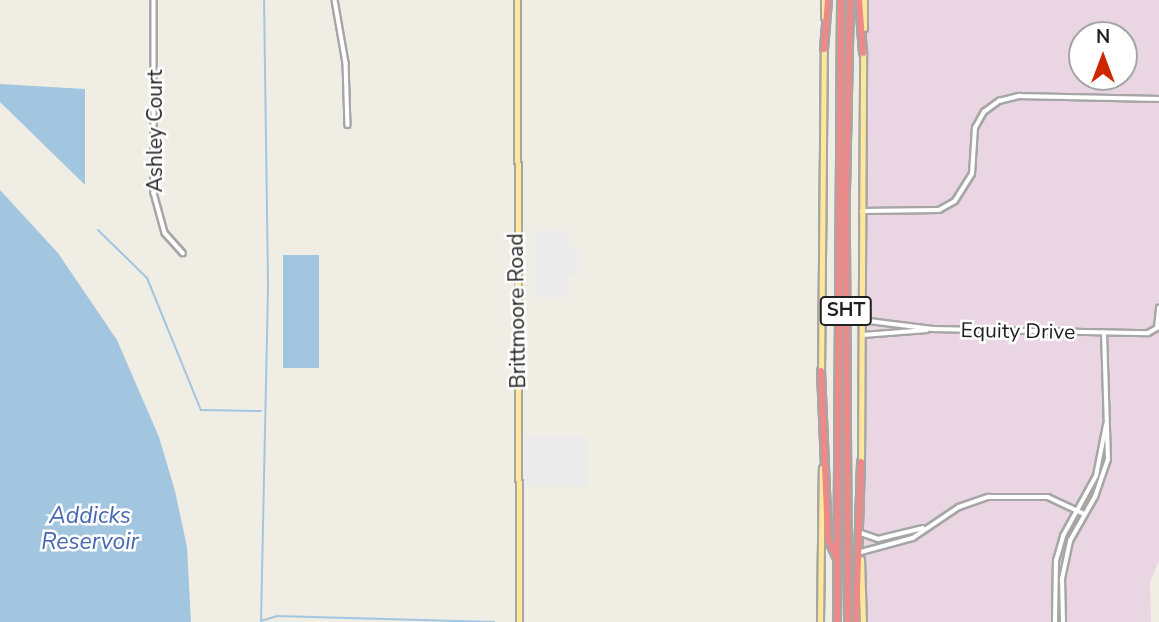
<!DOCTYPE html>
<html>
<head>
<meta charset="utf-8">
<style>
  body { margin:0 }
  #map { position:relative; width:1159px; height:622px; overflow:hidden; background:#f0eee4; font-family:"Nunito Sans",sans-serif }
  div>[style] { position:absolute }
  [style*='--x'] { left:calc(var(--x)*1px); top:calc(var(--y)*1px); width:calc(var(--w)*1px); rotate:calc(var(--a)*1deg) }
  .industrial>* { inset:0; background:#e9d6e2 }
  .parking>* { inset:0; background:#ebebeb; transform-origin:0 0 }
  .water>* { inset:0; background:#a3c6e0; transform-origin:0 0 }
  .stream>* { height:2px; margin:-1px; padding:0 1px; transform-origin:1px; border-radius:1px; background:#a3c6e0 }
  .roads { filter:drop-shadow(2px 0 #a6a6a6) drop-shadow(-2px 0 #a6a6a6) drop-shadow(0 2px #a6a6a6) drop-shadow(0 -2px #a6a6a6) }
  .minor>* { height:3.5px; margin:-1.75px; padding:0 1.75px; transform-origin:1.75px; border-radius:1.75px; background:#fff }
  .major>* { height:5px; margin:-2.5px; padding:0 2.5px; transform-origin:2.5px; border-radius:2.5px; background:#ffe79a }
  .highway>* { height:6px; margin:-3px; padding:0 3px; transform-origin:3px; border-radius:3px; background:#eb8a89 }
  span { translate:-50% -50%; white-space:nowrap; text-align:center; line-height:1.15; -webkit-text-stroke:5px #fff; paint-order:stroke }
  .shield-label span { padding:2px 5px; background:#fff; border:2px solid; border-radius:5px; -webkit-text-stroke-width:0 }
  .shield-label { font-size:19px; color:#1f1f1f; font-weight:700 }
  .street-label { font-size:21px; color:#1f1f1f }
  .water-label { font-size:23px; color:#4667b3; font-style:italic }
  .north { position:absolute; left:1068px; top:21px; width:70px; height:70px; box-sizing:border-box; background:#fff; border:2px solid #a5a5a5; border-radius:50%; rotate:0deg; font-size:19px; font-weight:700; line-height:28px; text-align:center; color:#1f1f1f }
  .north::after { content:''; display:block; margin:auto; width:24px; height:32px; background:#cd2800; clip-path:polygon(50% 0,100% 100%,50% 72%,0 100%) }
</style>
</head>
<body>
<div id="map">
  <div class="industrial">
    <i style="clip-path:polygon(evenodd,864px 0,1159px 0,1159px 560px,1150px 583px,1151px 622px,863px 622px,864px 0,1082px 35px,1124px 35px,1124px 77px,1082px 77px,1082px 35px)"></i>
  </div>
  <div class="parking">
    <i style="clip-path:polygon(535px 230px,569px 230px,569px 247px,580px 247px,580px 276px,569px 276px,569px 298px,535px 298px)"></i>
    <i style="left:524px;top:436px;width:63px;height:50px"></i>
  </div>
  <div class="water">
    <i style="clip-path:polygon(0 84px,85px 89px,85px 185px,0 102px)"></i>
    <i style="clip-path:polygon(0 190px,58px 253px,117px 340px,159px 437px,175px 491px,187px 547px,191px 622px,0 622px)"></i>
    <i style="left:283px;top:255px;width:36px;height:113px"></i>
  </div>
  <div class="stream">
    <i style="--x:98;--y:230;--w:69;--a:44.4"></i>
    <i style="--x:147;--y:278;--w:143;--a:67.8"></i>
    <i style="--x:201;--y:410;--w:60;--a:1"></i>
    <i style="--x:261;--y:621;--w:17;--a:-17"></i>
    <i style="--x:277;--y:616;--w:217;--a:1.6"></i>
    <i style="--x:261;--y:622;--w:339;--a:-88.8"></i>
    <i style="--x:268;--y:283;--w:283;--a:-90.8"></i>
  </div>
  <div class="roads">
    <div class="minor">
      <i style="--x:154;--y:0;--w:193;--a:90"></i>
      <i style="--x:154;--y:193;--w:41;--a:74.6"></i>
      <i style="--x:165;--y:233;--w:27;--a:48"></i>
      <i style="--x:335;--y:0;--w:64;--a:80.1"></i>
      <i style="--x:346;--y:63;--w:62;--a:88.2"></i>
      <i style="--x:862;--y:211;--w:77;--a:-0.7"></i>
      <i style="--x:939;--y:210;--w:18;--a:-29"></i>
      <i style="--x:955;--y:201;--w:32;--a:-58"></i>
      <i style="--x:972;--y:174;--w:46;--a:-86.3"></i>
      <i style="--x:975;--y:128;--w:18;--a:-61"></i>
      <i style="--x:984;--y:112;--w:19;--a:-36"></i>
      <i style="--x:999;--y:101;--w:21;--a:-14"></i>
      <i style="--x:1019;--y:96;--w:140;--a:1.2"></i>
      <i style="--x:861;--y:320;--w:72;--a:7.2"></i>
      <i style="--x:932;--y:329;--w:216;--a:1.1"></i>
      <i style="--x:1148;--y:333;--w:10;--a:-29"></i>
      <i style="--x:1157;--y:328;--w:20;--a:-84"></i>
      <i style="--x:863;--y:335;--w:64;--a:-4.5"></i>
      <i style="--x:861;--y:533;--w:18;--a:19"></i>
      <i style="--x:878;--y:539;--w:46;--a:-13.7"></i>
      <i style="--x:861;--y:552;--w:54;--a:-15.1"></i>
      <i style="--x:913;--y:538;--w:55;--a:-34"></i>
      <i style="--x:959;--y:507;--w:31;--a:-19"></i>
      <i style="--x:988;--y:497;--w:60;--a:0"></i>
      <i style="--x:1048;--y:497;--w:40;--a:25"></i>
      <i style="--x:1055;--y:622;--w:61;--a:-89.1"></i>
      <i style="--x:1056;--y:561;--w:26;--a:-74"></i>
      <i style="--x:1063;--y:536;--w:68;--a:-61.2"></i>
      <i style="--x:1096;--y:476;--w:52;--a:-78.9"></i>
      <i style="--x:1063;--y:622;--w:43;--a:-91.3"></i>
      <i style="--x:1062;--y:579;--w:39;--a:-78"></i>
      <i style="--x:1070;--y:541;--w:51;--a:-60.4"></i>
      <i style="--x:1095;--y:497;--w:39;--a:-71"></i>
      <i style="--x:1108;--y:460;--w:127;--a:-91.8"></i>
    </div>
    <div class="major">
      <i style="--x:517;--y:0;--w:622;--a:89.82"></i>
      <i style="--x:824;--y:0;--w:17;--a:90"></i>
      <i style="--x:864;--y:28;--w:28;--a:-90"></i>
      <i style="--x:821;--y:374;--w:326;--a:-89.5"></i>
      <i style="--x:861;--y:465;--w:414;--a:-89.7"></i>
      <i style="--x:861;--y:559;--w:63;--a:88.2"></i>
      <i style="--x:820;--y:622;--w:154;--a:-89.3"></i>
    </div>
    <div class="highway">
      <i style="--x:859;--y:0;--w:53;--a:85.7"></i>
      <i style="--x:824;--y:49;--w:49;--a:-85.3"></i>
      <i style="--x:821;--y:371;--w:168;--a:87.6"></i>
      <i style="--x:828;--y:539;--w:19;--a:65"></i>
      <i style="--x:837;--y:622;--w:622;--a:-89.63"></i>
      <i style="--x:848;--y:622;--w:432;--a:-90.3"></i>
      <i style="--x:846;--y:190;--w:190;--a:-88.8"></i>
      <i style="--x:856;--y:622;--w:160;--a:-88.2"></i>
    </div>
  </div>
  <div class="shield-label">
    <span style="left:846px;top:311px">SHT</span>
  </div>
  <div class="street-label">
    <span style="left:155px;top:131px;rotate:-90deg">Ashley Court</span>
    <span style="left:517px;top:311px;rotate:-91deg">Brittmoore Road</span>
    <span style="left:1018px;top:331px;rotate:1deg">Equity Drive</span>
  </div>
  <div class="water-label">
    <span style="left:90px;top:529px">Addicks<br>Reservoir</span>
  </div>
  <div class="north">N</div>
</div>
</body>
</html>
